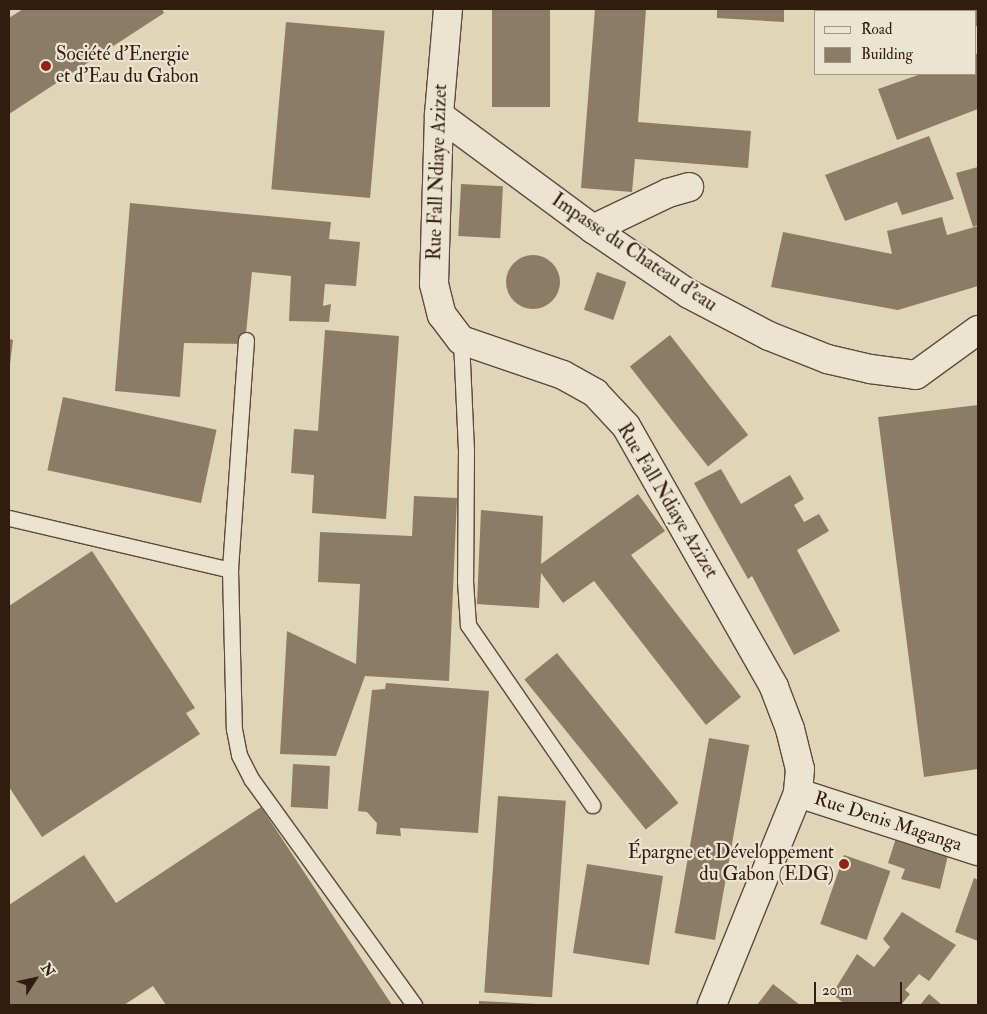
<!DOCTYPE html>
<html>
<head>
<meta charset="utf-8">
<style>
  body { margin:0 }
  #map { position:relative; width:987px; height:1014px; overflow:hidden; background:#dfd5b8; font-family:"IM FELL Double Pica",serif }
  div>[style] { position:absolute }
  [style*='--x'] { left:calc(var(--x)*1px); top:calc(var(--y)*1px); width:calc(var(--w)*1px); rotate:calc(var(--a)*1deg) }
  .building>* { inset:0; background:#8c7c66; transform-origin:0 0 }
  .round { border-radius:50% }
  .roads { filter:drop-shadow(1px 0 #5d4a38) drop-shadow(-1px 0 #5d4a38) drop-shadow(0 1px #5d4a38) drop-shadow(0 -1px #5d4a38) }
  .lane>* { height:15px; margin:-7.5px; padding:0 7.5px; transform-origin:7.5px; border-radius:7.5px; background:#eae4d1 }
  .street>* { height:28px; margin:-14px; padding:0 14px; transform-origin:14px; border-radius:14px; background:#eae4d1 }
  .dots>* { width:14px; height:14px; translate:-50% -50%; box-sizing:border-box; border:2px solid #eae4d1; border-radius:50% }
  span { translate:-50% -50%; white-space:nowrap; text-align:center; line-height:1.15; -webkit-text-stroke:4.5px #eae4d1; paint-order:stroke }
  .poi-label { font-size:19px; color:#321c0e }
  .left { translate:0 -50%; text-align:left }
  .right { translate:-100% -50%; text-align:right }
  .street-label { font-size:19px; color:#321c0e }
  .frame { position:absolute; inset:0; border:10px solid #321c0e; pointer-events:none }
  .legend { position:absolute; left:814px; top:10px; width:162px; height:65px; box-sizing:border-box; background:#eae4d1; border:1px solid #a09483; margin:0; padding:6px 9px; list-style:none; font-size:15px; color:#321c0e }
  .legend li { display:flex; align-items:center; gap:10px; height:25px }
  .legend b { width:25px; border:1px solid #a09483 }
  .north { position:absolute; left:10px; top:954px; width:50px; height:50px; -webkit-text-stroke:4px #eae4d1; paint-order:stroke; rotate:55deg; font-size:14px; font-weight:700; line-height:20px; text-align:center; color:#321c0e }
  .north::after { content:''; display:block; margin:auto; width:18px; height:22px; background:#321c0e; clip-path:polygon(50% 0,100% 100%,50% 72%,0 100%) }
  .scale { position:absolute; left:814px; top:982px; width:88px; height:22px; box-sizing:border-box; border:2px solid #321c0e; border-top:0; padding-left:6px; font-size:15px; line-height:18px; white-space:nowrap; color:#321c0e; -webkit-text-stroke:4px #eae4d1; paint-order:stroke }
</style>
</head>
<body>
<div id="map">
  <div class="building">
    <i style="clip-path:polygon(23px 9px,162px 9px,164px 13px,9px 114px,9px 18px)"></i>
    <i style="left:492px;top:9px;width:58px;height:98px"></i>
    <i style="clip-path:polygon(595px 9px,646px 9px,638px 122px,751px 131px,748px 168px,635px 159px,632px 192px,581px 188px)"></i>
    <i style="clip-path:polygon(717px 9px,784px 9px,784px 22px,717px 18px)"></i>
    <i style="clip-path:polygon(926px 9px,978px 9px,978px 27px,976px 26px,976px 11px,929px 11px)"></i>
    <i style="left:286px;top:22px;width:99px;height:168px;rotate:5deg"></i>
    <i style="clip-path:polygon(978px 53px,978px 109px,897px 140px,878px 89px,921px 74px,976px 74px,976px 54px)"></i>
    <i style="clip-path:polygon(929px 136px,954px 199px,902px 215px,897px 202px,845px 221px,825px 175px)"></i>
    <i style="clip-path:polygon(978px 167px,978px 225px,973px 227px,956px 173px)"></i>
    <i style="left:461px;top:184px;width:42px;height:52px;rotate:3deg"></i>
    <i style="clip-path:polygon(130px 203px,331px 222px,329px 239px,360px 242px,356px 286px,325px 284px,323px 306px,331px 304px,329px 322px,289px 321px,291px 276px,252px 272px,245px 344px,184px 343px,180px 397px,115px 391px)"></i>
    <i style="clip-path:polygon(942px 217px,947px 235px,978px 226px,978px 286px,898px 310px,771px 287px,783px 232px,892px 254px,887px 231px)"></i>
    <i class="round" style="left:506px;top:255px;width:54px;height:54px"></i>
    <i style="left:597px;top:272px;width:31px;height:40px;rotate:19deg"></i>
    <i style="clip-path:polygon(325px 330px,399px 336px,386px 519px,312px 513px,314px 475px,291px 473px,294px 429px,318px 431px)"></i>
    <i style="left:670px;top:335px;width:127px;height:51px;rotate:52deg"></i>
    <i style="clip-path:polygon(9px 339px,13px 340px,10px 364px,9px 364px)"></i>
    <i style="left:63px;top:397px;width:157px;height:75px;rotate:12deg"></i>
    <i style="clip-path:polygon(978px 405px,978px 769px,924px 777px,878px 417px)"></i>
    <i style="clip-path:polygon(721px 469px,741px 504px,790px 475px,804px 499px,794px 505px,804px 522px,819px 514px,829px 531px,797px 550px,840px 631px,794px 655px,752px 576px,748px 579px,694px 483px)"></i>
    <i style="clip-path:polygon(638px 494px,665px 531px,631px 555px,741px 697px,706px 725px,594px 581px,563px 603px,541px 573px,539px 608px,477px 604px,481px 510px,543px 516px,541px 564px)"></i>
    <i style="clip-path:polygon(414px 496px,457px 498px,449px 681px,365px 676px,336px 756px,280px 754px,287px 631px,356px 664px,360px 584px,318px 582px,320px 532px,412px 536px)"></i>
    <i style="clip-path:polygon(92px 551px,195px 708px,186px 713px,200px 734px,42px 837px,9px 787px,9px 606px)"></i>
    <i style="left:557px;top:653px;width:193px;height:42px;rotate:51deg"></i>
    <i style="clip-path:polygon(386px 683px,489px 691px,478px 833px,400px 828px,401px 836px,376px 834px,377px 823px,367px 812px,358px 811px,372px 690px,385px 689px)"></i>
    <i style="left:709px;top:738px;width:41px;height:198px;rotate:10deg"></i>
    <i style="left:293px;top:764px;width:37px;height:43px;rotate:3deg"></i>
    <i style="left:498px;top:796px;width:68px;height:197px;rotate:4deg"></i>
    <i style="clip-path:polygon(261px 807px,392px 1005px,166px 1005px,153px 986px,124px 1005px,9px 1005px,9px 905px,84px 855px,116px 903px)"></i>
    <i style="clip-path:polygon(896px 838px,949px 851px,940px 889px,901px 879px,905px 869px,888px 863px)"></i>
    <i style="left:844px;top:855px;width:49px;height:73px;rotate:19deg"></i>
    <i style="left:587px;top:864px;width:77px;height:90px;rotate:9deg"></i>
    <i style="clip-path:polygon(974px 878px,978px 880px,978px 941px,955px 932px)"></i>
    <i style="clip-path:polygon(902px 912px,956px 945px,929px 981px,919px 974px,905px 990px,910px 994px,901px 1005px,846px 1005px,832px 994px,857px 954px,874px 967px,890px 947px,883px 939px)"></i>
    <i style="clip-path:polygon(773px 984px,800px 1005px,757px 1005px)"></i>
    <i style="clip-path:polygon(929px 994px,942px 1005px,920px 1005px)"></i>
    <i style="clip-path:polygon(479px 1001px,537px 1004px,537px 1005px,479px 1005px)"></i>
  </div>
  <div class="roads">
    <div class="lane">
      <i style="--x:246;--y:340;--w:231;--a:94"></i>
      <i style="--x:230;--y:570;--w:159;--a:88.6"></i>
      <i style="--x:234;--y:729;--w:26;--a:79"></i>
      <i style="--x:239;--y:755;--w:28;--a:63"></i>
      <i style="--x:252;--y:780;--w:277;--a:54.2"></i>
      <i style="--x:461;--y:340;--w:110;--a:87.4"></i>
      <i style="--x:466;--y:450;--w:131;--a:90.4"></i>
      <i style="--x:465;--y:581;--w:44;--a:86.1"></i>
      <i style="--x:468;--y:625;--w:219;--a:55.4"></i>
      <i style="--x:9;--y:518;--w:227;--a:13.2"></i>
    </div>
    <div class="street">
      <i style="--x:448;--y:9;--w:106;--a:94.9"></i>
      <i style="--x:439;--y:115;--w:169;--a:91.7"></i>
      <i style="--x:434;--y:284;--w:32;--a:76"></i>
      <i style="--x:442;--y:315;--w:31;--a:53"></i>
      <i style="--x:461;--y:340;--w:108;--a:18.9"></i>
      <i style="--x:563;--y:375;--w:37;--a:29"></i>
      <i style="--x:595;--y:393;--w:45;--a:46.8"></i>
      <i style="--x:626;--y:426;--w:300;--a:60.4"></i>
      <i style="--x:774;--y:687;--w:45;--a:69.1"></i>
      <i style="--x:790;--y:729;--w:41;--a:76"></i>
      <i style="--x:800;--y:769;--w:24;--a:95"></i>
      <i style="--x:798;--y:793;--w:229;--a:112.1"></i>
      <i style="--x:439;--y:115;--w:192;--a:36.5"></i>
      <i style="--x:593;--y:229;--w:116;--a:34.1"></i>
      <i style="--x:689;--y:294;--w:90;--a:27.7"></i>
      <i style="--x:769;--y:336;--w:62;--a:21.6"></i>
      <i style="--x:827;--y:359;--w:44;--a:13.1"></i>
      <i style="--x:870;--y:369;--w:46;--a:7.4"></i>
      <i style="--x:916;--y:375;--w:77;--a:-36"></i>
      <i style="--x:593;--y:229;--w:83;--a:-25.6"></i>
      <i style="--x:668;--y:193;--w:22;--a:-16"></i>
      <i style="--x:798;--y:793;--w:189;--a:17.9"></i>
    </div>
  </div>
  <div class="dots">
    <i style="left:46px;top:66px;background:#8f2418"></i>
    <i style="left:844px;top:864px;background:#8f2418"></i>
  </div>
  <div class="poi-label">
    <span class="left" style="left:56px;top:66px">Société d'Energie<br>et d'Eau du Gabon</span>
    <span class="right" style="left:834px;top:864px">Épargne et Développement<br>du Gabon (EDG)</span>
  </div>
  <div class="street-label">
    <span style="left:438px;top:172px;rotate:-88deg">Rue Fall Ndiaye Azizet</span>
    <span style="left:634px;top:253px;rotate:34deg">Impasse du Chateau d'eau</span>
    <span style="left:667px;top:501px;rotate:59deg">Rue Fall Ndiaye Azizet</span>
    <span style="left:888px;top:822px;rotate:18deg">Rue Denis Maganga</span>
  </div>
  <div class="frame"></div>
  <ul class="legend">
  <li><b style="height:6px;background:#eae4d1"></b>Road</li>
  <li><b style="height:14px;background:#8c7c66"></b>Building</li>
  </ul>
  <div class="north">N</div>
  <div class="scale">20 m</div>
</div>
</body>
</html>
